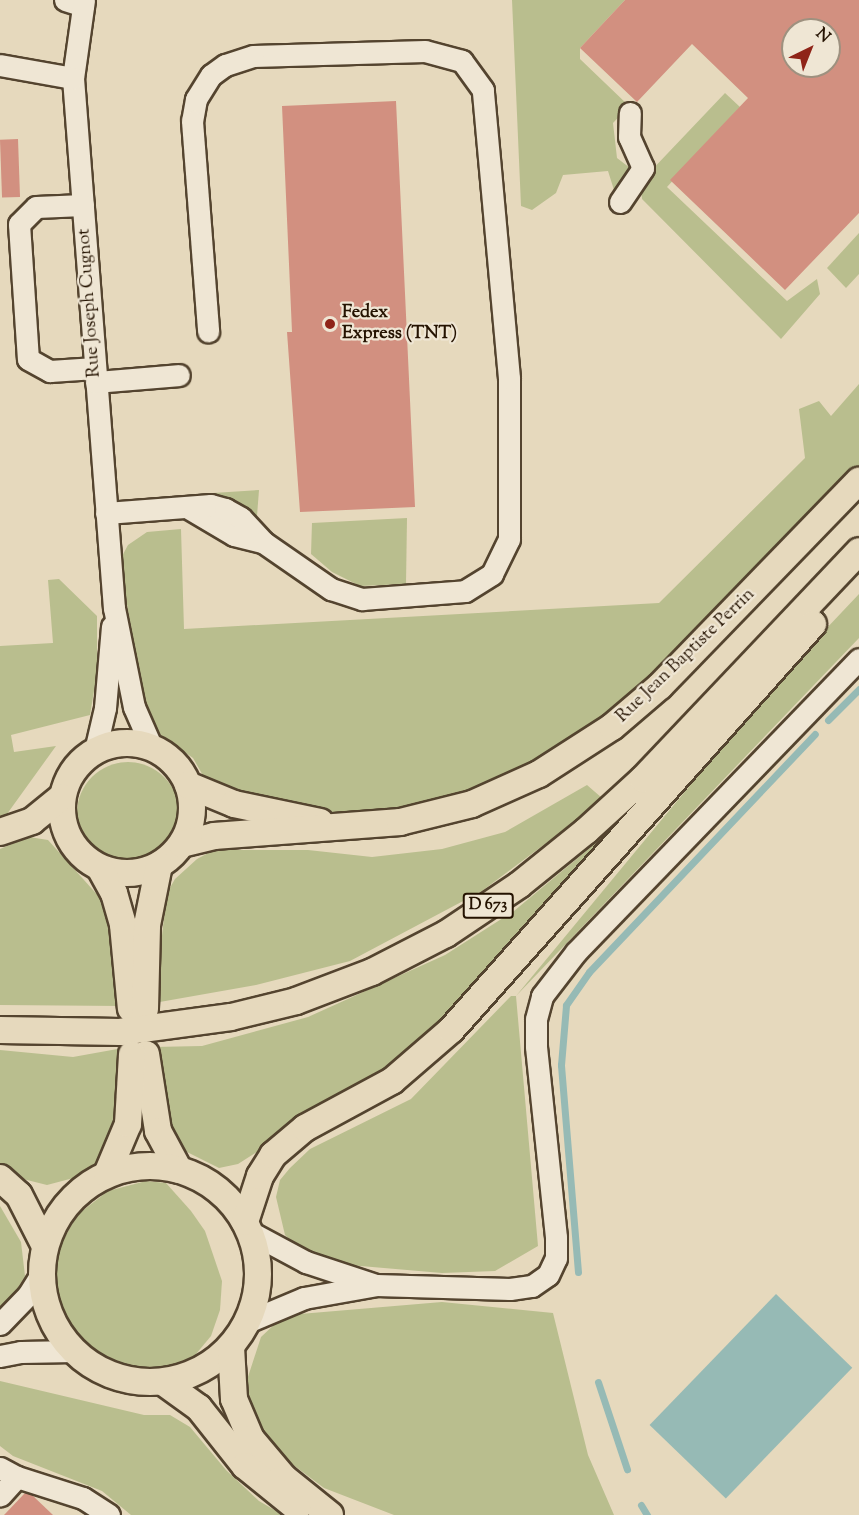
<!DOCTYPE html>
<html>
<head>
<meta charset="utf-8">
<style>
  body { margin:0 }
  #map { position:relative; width:859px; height:1515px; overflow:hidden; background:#e6d9bd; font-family:"Sorts Mill Goudy",serif }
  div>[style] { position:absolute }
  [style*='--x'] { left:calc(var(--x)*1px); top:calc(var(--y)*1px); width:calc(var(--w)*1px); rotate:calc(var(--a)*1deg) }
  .green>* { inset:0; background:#b9be8e }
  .round { border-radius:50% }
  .water>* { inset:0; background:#96bab5; transform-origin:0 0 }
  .stream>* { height:7px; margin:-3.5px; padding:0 3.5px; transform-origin:3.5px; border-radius:3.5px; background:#96bab5 }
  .building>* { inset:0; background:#d29080; transform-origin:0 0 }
  .roads { filter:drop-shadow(2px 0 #54442f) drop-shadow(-2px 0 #54442f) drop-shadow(0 2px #54442f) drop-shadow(0 -2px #54442f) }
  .minor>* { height:21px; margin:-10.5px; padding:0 10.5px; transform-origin:10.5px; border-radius:10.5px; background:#efe6d4 }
  .major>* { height:26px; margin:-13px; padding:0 13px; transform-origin:13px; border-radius:13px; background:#e6d9bd }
  .major>.ring { margin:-13px; padding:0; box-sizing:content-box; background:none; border:26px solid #e6d9bd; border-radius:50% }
  .dots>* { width:16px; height:16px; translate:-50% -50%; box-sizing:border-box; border:3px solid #efe6d4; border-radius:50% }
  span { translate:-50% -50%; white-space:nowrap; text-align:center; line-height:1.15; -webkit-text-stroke:4.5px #efe6d4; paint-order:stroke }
  .shield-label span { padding:2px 4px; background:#efe6d4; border:2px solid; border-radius:4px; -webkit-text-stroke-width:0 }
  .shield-label { font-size:16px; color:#241200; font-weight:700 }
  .street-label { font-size:18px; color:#241200 }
  .poi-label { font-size:18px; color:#241200; font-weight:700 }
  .left { translate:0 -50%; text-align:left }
  .north { position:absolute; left:781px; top:18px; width:60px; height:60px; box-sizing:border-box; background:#efe6d4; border:2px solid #9e917f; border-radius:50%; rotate:43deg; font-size:16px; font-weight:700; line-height:24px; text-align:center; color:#241200 }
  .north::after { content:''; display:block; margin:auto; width:21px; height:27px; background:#8f2418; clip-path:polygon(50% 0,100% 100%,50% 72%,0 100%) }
</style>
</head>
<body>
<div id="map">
  <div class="green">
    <i style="clip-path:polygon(512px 0,625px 0,580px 48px,580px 59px,629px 106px,613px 123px,617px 158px,630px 168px,622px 186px,614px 190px,608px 171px,563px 175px,556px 193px,532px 210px,521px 206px)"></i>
    <i style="clip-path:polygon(725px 93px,740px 107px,667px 187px,787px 301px,817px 279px,820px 294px,781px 339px,642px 199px,641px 188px,648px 174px)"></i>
    <i style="clip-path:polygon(859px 233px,859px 274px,846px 288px,827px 268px)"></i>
    <i style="clip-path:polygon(859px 384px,859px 467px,653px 680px,602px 721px,534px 766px,445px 805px,377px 814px,314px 814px,269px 804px,205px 779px,193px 758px,159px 734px,149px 719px,142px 699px,120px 560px,128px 545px,147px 532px,181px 529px,184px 629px,659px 603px,805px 458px,799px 409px,819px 401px,831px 416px)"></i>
    <i style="clip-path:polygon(259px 490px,257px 516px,213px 493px)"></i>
    <i style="clip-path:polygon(407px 518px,406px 584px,360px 586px,332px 572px,311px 554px,312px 523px)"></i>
    <i style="clip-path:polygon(59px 579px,97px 616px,97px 673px,90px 715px,11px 735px,14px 752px,56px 746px,7px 814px,0 818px,0 646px,53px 643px,48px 580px)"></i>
    <i style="clip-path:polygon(859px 594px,859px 638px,516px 996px,538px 1246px,495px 1271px,442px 1273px,349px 1265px,300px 1249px,285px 1235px,276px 1197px,280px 1180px,290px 1168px,310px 1149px,411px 1099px,511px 996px,516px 996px,773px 685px)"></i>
    <i class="round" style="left:77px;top:762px;width:102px;height:102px"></i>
    <i style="clip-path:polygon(587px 785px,602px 798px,553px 838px,482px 891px,350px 961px,256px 985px,154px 1003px,167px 893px,175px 879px,197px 859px,214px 850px,308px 850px,372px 857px,442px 849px,505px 832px)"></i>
    <i style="clip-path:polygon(620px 823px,413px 1053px,238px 1164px,219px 1168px,179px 1148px,166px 1126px,154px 1047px,202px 1046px,308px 1017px,445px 955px,514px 911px)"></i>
    <i style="clip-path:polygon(29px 837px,48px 840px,111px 910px,122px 1006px,0 1005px,0 849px)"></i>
    <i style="clip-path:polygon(123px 1048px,112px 1149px,81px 1176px,47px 1185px,19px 1178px,0 1165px,0 1050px,73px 1057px)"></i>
    <i style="clip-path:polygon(146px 1181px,166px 1183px,191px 1211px,205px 1231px,222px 1281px,220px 1310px,211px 1336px,191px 1360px,172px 1370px,143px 1372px,116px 1366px,91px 1352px,72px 1331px,59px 1306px,55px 1278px,58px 1250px,77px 1215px,108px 1191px)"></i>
    <i style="clip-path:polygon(0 1206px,21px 1242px,25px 1276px,11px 1299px,0 1308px)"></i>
    <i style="clip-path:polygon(442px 1302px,553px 1313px,588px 1455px,614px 1515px,394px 1515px,324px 1488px,276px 1452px,256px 1423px,245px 1386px,261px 1337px,277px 1322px,300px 1314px)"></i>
    <i style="clip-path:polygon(0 1381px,144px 1415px,170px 1415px,190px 1427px,226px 1470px,259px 1501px,283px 1515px,131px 1515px,102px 1491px,13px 1456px,0 1446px)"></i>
  </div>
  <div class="water">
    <i style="left:776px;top:1294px;width:106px;height:182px;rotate:44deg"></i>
  </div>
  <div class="stream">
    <i style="--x:828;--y:720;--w:44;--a:-45"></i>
    <i style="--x:578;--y:1272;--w:208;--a:-94.7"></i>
    <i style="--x:561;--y:1065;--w:60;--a:-85.2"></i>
    <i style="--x:566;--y:1005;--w:40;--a:-55.1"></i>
    <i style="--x:589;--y:972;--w:328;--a:-46.5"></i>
    <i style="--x:598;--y:1382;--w:92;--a:71.6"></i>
    <i style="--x:641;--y:1505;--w:12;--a:59"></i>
  </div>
  <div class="building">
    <i style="clip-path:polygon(evenodd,625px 0,859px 0,859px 213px,785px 290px,670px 180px,748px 98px,692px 44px,637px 102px,580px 48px,625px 0,793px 30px,829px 30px,829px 66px,793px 66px,793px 30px)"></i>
    <i style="clip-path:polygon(396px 101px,415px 507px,300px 512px,287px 332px,292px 332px,282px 106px)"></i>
    <i style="left:18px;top:139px;width:58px;height:18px;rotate:88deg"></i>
    <i style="clip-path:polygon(25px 1493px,32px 1495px,53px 1515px,4px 1515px)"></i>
  </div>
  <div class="roads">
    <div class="minor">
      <i style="--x:65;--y:0;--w:19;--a:18"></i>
      <i style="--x:84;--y:0;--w:79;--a:98"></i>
      <i style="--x:73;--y:78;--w:532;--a:85.58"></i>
      <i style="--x:114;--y:608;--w:101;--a:78.6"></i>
      <i style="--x:134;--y:707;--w:45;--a:66.3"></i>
      <i style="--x:0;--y:65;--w:74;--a:10.1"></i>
      <i style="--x:620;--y:202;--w:41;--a:-55.9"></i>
      <i style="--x:643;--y:168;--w:34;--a:-114"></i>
      <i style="--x:629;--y:137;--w:24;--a:-88"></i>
      <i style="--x:83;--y:205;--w:47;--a:177.6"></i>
      <i style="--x:36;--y:207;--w:24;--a:135"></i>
      <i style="--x:19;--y:224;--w:135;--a:86.2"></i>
      <i style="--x:28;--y:359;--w:25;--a:29"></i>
      <i style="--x:50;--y:371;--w:45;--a:-3.8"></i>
      <i style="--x:96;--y:382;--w:83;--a:-4.8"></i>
      <i style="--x:190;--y:509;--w:51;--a:30.6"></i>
      <i style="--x:234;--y:535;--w:30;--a:14"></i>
      <i style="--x:106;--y:513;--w:105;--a:-4.4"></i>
      <i style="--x:211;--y:505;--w:15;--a:16"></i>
      <i style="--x:225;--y:509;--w:18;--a:29"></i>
      <i style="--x:241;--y:518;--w:33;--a:47"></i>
      <i style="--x:263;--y:542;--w:83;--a:34.7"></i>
      <i style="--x:331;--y:589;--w:33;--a:18"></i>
      <i style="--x:362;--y:599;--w:103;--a:-4.4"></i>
      <i style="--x:465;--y:591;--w:32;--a:-32"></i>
      <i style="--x:492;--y:574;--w:39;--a:-64"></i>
      <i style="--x:509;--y:539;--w:161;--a:-90"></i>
      <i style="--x:509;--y:378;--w:289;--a:-95.2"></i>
      <i style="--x:483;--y:90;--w:36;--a:-126"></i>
      <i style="--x:462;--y:61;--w:38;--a:-165"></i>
      <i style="--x:425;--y:51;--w:172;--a:178.3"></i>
      <i style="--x:253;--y:56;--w:29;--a:162"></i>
      <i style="--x:225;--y:65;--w:17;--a:144"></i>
      <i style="--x:211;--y:75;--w:28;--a:122"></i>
      <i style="--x:196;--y:99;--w:22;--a:100"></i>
      <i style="--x:192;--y:121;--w:211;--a:85.6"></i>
      <i style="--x:95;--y:751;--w:44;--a:-76.9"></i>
      <i style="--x:105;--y:708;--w:82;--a:-85.1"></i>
      <i style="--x:250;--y:1232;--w:64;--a:28.2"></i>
      <i style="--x:306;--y:1262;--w:71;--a:18.2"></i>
      <i style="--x:247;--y:1322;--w:62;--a:-22.8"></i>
      <i style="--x:304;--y:1298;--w:73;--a:-10.2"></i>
      <i style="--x:376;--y:1285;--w:134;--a:1.7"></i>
      <i style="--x:510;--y:1289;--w:22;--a:-8"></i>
      <i style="--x:532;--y:1286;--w:19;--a:-35"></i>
      <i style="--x:548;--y:1275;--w:19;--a:-65"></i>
      <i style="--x:556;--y:1258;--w:21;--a:-90"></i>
      <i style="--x:556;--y:1237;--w:192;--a:-96"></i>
      <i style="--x:536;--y:1046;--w:27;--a:-90"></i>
      <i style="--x:536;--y:1019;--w:24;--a:-75"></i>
      <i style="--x:542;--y:996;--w:56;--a:-52.3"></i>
      <i style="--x:576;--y:952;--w:407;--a:-46"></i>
      <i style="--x:0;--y:1324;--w:40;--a:-46"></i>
      <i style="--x:28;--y:1295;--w:25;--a:-58"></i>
      <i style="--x:0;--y:1356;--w:21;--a:-11"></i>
      <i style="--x:21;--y:1352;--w:53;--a:-1.1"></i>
      <i style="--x:0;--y:1468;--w:19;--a:28"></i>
      <i style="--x:17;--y:1477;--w:25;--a:132"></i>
      <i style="--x:17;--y:1477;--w:69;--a:17.7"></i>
      <i style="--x:83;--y:1498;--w:31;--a:33"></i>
    </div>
    <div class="major">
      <i class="ring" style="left:62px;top:743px;width:104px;height:104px"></i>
      <i style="--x:188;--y:785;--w:50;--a:22.4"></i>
      <i style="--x:234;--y:804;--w:88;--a:11.8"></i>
      <i style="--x:0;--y:832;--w:34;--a:-19"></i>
      <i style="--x:32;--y:821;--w:38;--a:-39"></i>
      <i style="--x:182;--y:844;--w:33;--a:-14"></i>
      <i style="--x:214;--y:836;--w:187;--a:-4.3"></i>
      <i style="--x:400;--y:822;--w:74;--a:-14"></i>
      <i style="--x:472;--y:804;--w:73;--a:-24.1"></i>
      <i style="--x:539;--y:774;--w:87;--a:-32.8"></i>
      <i style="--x:612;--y:727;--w:63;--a:-40.5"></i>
      <i style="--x:660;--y:686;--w:286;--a:-45.9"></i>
      <i style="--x:100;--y:868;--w:29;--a:61"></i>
      <i style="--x:114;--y:893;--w:33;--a:74"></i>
      <i style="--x:123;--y:925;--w:84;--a:84.6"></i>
      <i style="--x:145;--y:1009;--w:84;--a:-88.6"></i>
      <i style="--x:147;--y:925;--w:61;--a:-78.7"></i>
      <i style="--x:0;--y:1030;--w:120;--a:1"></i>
      <i style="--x:120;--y:1032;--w:112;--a:-7.7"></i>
      <i style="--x:231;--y:1017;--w:67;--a:-13.8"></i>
      <i style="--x:296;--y:1001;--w:81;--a:-20.9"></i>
      <i style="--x:372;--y:972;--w:83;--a:-27.2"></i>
      <i style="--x:446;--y:934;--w:88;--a:-33.9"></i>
      <i style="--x:519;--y:885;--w:86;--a:-38.9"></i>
      <i style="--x:586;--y:831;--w:77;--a:-42.4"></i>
      <i style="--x:643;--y:779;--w:314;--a:-46.5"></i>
      <i style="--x:146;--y:1054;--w:78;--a:81.1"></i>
      <i style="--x:158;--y:1131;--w:44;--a:61.7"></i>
      <i class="ring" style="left:42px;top:1166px;width:190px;height:190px"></i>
      <i style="--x:107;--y:1174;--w:54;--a:-67.2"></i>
      <i style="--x:128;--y:1124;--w:70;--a:-86.7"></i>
      <i style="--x:0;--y:1178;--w:25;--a:42"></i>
      <i style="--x:19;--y:1195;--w:57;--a:63"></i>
      <i style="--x:245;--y:1222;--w:48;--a:-71.9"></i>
      <i style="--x:260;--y:1176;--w:25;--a:-58"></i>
      <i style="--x:273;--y:1155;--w:42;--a:-40.2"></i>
      <i style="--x:305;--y:1128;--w:99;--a:-28.4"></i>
      <i style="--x:392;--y:1081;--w:78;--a:-40.8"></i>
      <i style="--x:451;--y:1030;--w:544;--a:-48.28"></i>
      <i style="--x:231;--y:1347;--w:52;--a:86.7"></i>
      <i style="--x:234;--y:1399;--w:43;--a:67"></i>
      <i style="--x:251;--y:1439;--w:51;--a:49.8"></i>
      <i style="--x:284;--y:1478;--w:59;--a:38.8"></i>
      <i style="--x:163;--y:1382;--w:44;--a:35.8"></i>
      <i style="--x:199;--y:1408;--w:74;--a:51.6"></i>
      <i style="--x:245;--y:1466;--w:67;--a:38.9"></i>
    </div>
  </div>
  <div class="dots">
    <i style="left:330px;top:324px;background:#8f2418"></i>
  </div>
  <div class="shield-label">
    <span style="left:488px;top:906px">D 673</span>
  </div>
  <div class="street-label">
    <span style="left:90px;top:303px;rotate:-94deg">Rue Joseph Cugnot</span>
    <span style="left:686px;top:656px;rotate:-44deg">Rue Jean Baptiste Perrin</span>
  </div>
  <div class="poi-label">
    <span class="left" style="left:342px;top:324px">Fedex<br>Express (TNT)</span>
  </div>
  <div class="north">N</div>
</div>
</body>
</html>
